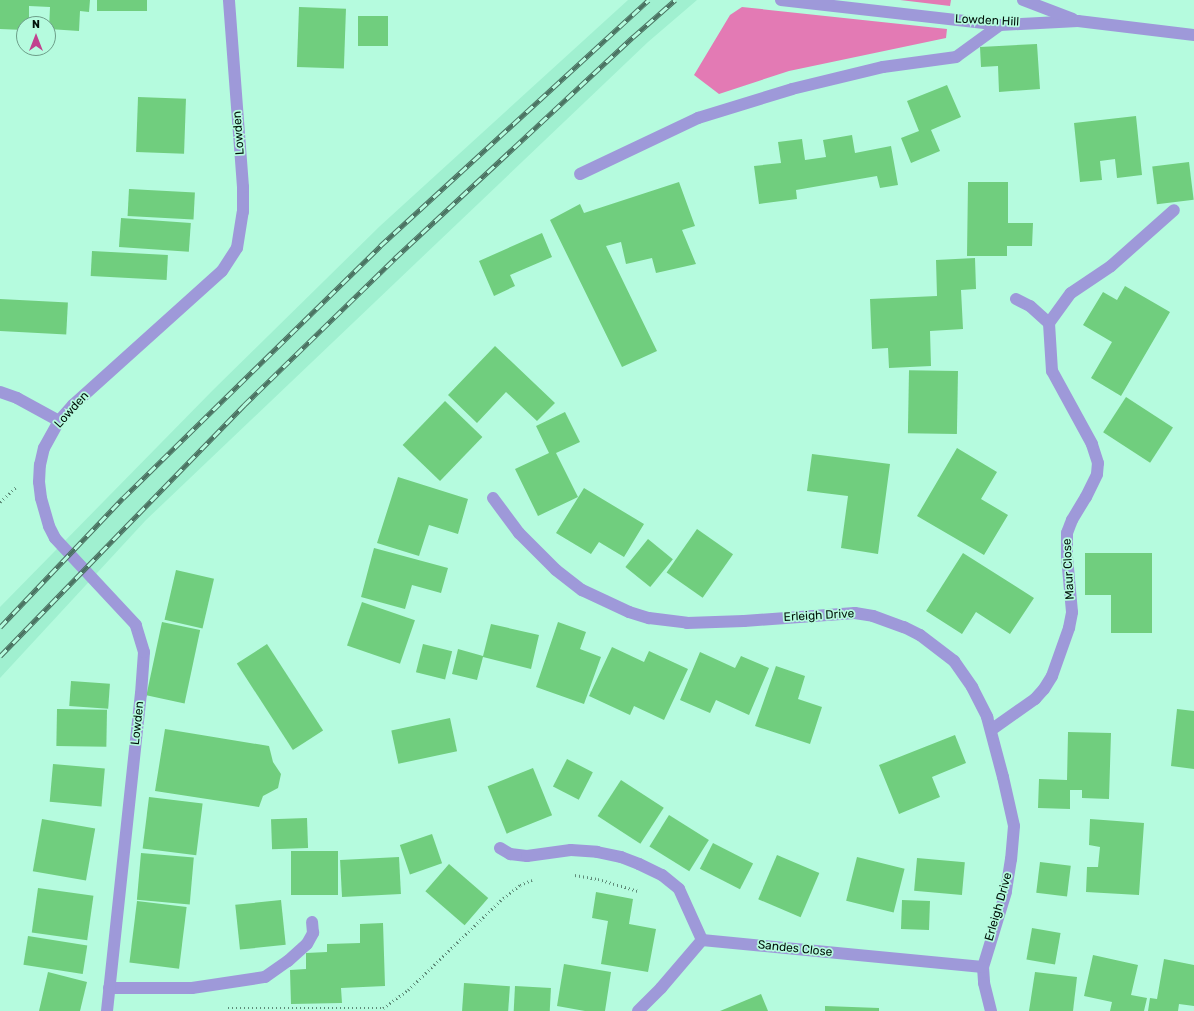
<!DOCTYPE html>
<html>
<head>
<meta charset="utf-8">
<style>
  body { margin:0 }
  #map { position:relative; width:1194px; height:1011px; overflow:hidden; background:#b5fbde; font-family:Rubik,sans-serif }
  div>[style] { position:absolute }
  [style*='--x'] { left:calc(var(--x)*1px); top:calc(var(--y)*1px); width:calc(var(--w)*1px); rotate:calc(var(--a)*1deg) }
  .built>* { inset:0; background:#a0f0d0 }
  .forest>* { inset:0; background:#e37ab4 }
  .building>* { inset:0; background:#70ce7e; transform-origin:0 0 }
  .path>* { height:2.5px; margin-top:-1.25px; transform-origin:0; background:repeating-linear-gradient(90deg,#5f8c79 0 1px,transparent 0 4px) }
  .minor>* { height:12px; margin:-6px; padding:0 6px; transform-origin:6px; border-radius:6px; background:#9e99d9 }
  .rail>* { height:4.5px; margin-top:-2.25px; transform-origin:0; background:repeating-linear-gradient(90deg,#b5fbde 0 9px,#4a7261 0 18px); box-sizing:border-box; border-block:1px solid #4a7261 }
  span { translate:-50% -50%; white-space:nowrap; text-align:center; line-height:1.15; -webkit-text-stroke:3.5px #b5fbde; paint-order:stroke }
  .street-label { font-size:12px; color:#001209 }
  .north { position:absolute; left:16px; top:16px; width:40px; height:40px; box-sizing:border-box; background:#b5fbde; border:1px solid #6d9e89; border-radius:50%; rotate:0deg; font-size:11px; font-weight:700; line-height:16px; text-align:center; color:#001209 }
  .north::after { content:''; display:block; margin:auto; width:14px; height:18px; background:#c1428e; clip-path:polygon(50% 0,100% 100%,50% 72%,0 100%) }
</style>
</head>
<body>
<div id="map">
  <div class="built">
    <i style="clip-path:polygon(628px 0,697px 0,648px 42px,146px 520px,0 678px,0 607px,213px 390px,380px 226px)"></i>
  </div>
  <div class="forest">
    <i style="clip-path:polygon(900px 0,951px 0,950px 6px)"></i>
    <i style="clip-path:polygon(742px 7px,947px 29px,946px 38px,789px 71px,719px 94px,694px 75px,730px 15px)"></i>
  </div>
  <div class="building">
    <i style="clip-path:polygon(0 0,90px 0,89px 12px,80px 11px,79px 31px,49px 29px,50px 7px,29px 6px,29px 24px,24px 24px,24px 30px,0 29px)"></i>
    <i style="left:97px;top:0;width:50px;height:11px"></i>
    <i style="left:299px;top:7px;width:47px;height:60px;rotate:2deg"></i>
    <i style="left:358px;top:16px;width:30px;height:30px"></i>
    <i style="clip-path:polygon(1037px 44px,1040px 89px,999px 92px,998px 66px,981px 67px,980px 47px)"></i>
    <i style="clip-path:polygon(947px 85px,961px 117px,931px 130px,940px 151px,911px 163px,901px 138px,919px 131px,907px 101px)"></i>
    <i style="left:138px;top:97px;width:48px;height:55px;rotate:2deg"></i>
    <i style="clip-path:polygon(1136px 116px,1142px 175px,1117px 178px,1115px 159px,1100px 161px,1102px 180px,1080px 182px,1074px 123px)"></i>
    <i style="clip-path:polygon(852px 135px,855px 153px,891px 146px,898px 185px,880px 188px,877px 176px,796px 190px,797px 199px,759px 204px,754px 166px,781px 163px,778px 142px,802px 139px,805px 160px,826px 157px,823px 140px)"></i>
    <i style="left:1189px;top:162px;width:38px;height:37px;rotate:83deg"></i>
    <i style="clip-path:polygon(679px 182px,695px 226px,682px 230px,696px 264px,656px 273px,652px 258px,626px 264px,621px 242px,606px 246px,657px 351px,622px 367px,550px 220px,580px 204px,584px 213px)"></i>
    <i style="clip-path:polygon(968px 182px,1008px 182px,1008px 223px,1033px 223px,1032px 246px,1007px 246px,1007px 256px,967px 256px)"></i>
    <i style="left:129px;top:189px;width:66px;height:27px;rotate:3deg"></i>
    <i style="left:121px;top:218px;width:70px;height:29px;rotate:4deg"></i>
    <i style="clip-path:polygon(542px 233px,552px 257px,510px 275px,515px 286px,494px 296px,479px 261px)"></i>
    <i style="left:92px;top:251px;width:76px;height:25px;rotate:3deg"></i>
    <i style="clip-path:polygon(975px 258px,976px 289px,961px 290px,963px 329px,930px 331px,931px 366px,889px 368px,888px 348px,872px 349px,870px 299px,937px 296px,936px 260px)"></i>
    <i style="clip-path:polygon(1125px 286px,1170px 312px,1121px 396px,1091px 378px,1112px 342px,1083px 325px,1103px 292px,1117px 300px)"></i>
    <i style="left:0;top:299px;width:68px;height:32px;rotate:3deg"></i>
    <i style="clip-path:polygon(495px 346px,555px 403px,537px 421px,506px 392px,477px 423px,448px 395px)"></i>
    <i style="left:958px;top:371px;width:63px;height:49px;rotate:91deg"></i>
    <i style="left:1126px;top:397px;width:56px;height:42px;rotate:33deg"></i>
    <i style="left:445px;top:401px;width:52px;height:61px;rotate:44deg"></i>
    <i style="clip-path:polygon(565px 412px,580px 442px,556px 453px,578px 497px,538px 516px,515px 469px,549px 453px,536px 426px)"></i>
    <i style="clip-path:polygon(957px 448px,997px 472px,981px 499px,1008px 515px,984px 555px,917px 516px)"></i>
    <i style="clip-path:polygon(812px 454px,890px 464px,878px 554px,841px 548px,848px 496px,807px 491px)"></i>
    <i style="clip-path:polygon(398px 477px,468px 499px,458px 534px,429px 525px,419px 556px,377px 543px)"></i>
    <i style="clip-path:polygon(584px 488px,644px 524px,624px 557px,599px 542px,591px 554px,556px 533px)"></i>
    <i style="left:697px;top:529px;width:44px;height:53px;rotate:35deg"></i>
    <i style="left:648px;top:539px;width:32px;height:36px;rotate:39deg"></i>
    <i style="clip-path:polygon(374px 548px,448px 568px,441px 593px,412px 585px,405px 609px,361px 597px)"></i>
    <i style="clip-path:polygon(963px 553px,1034px 598px,1010px 634px,976px 612px,962px 634px,926px 611px)"></i>
    <i style="clip-path:polygon(1085px 553px,1152px 553px,1152px 633px,1111px 633px,1111px 595px,1085px 595px)"></i>
    <i style="left:176px;top:570px;width:39px;height:51px;rotate:13deg"></i>
    <i style="left:362px;top:602px;width:56px;height:46px;rotate:19deg"></i>
    <i style="left:162px;top:622px;width:39px;height:75px;rotate:12deg"></i>
    <i style="clip-path:polygon(558px 622px,586px 632px,580px 649px,601px 657px,584px 704px,536px 687px)"></i>
    <i style="clip-path:polygon(491px 624px,539px 635px,531px 669px,483px 657px,477px 680px,452px 674px,458px 649px,483px 656px)"></i>
    <i style="left:267px;top:644px;width:103px;height:36px;rotate:57deg"></i>
    <i style="left:423px;top:644px;width:30px;height:29px;rotate:14deg"></i>
    <i style="clip-path:polygon(612px 647px,644px 662px,649px 651px,688px 669px,664px 720px,634px 706px,630px 715px,589px 696px)"></i>
    <i style="clip-path:polygon(700px 652px,735px 668px,741px 656px,769px 668px,749px 715px,716px 700px,710px 713px,680px 700px)"></i>
    <i style="clip-path:polygon(776px 666px,805px 676px,798px 699px,822px 707px,810px 744px,755px 726px)"></i>
    <i style="left:71px;top:681px;width:39px;height:25px;rotate:4deg"></i>
    <i style="left:57px;top:709px;width:50px;height:37px;rotate:1deg"></i>
    <i style="clip-path:polygon(1177px 709px,1194px 711px,1194px 769px,1171px 766px)"></i>
    <i style="left:450px;top:718px;width:34px;height:60px;rotate:78deg"></i>
    <i style="clip-path:polygon(165px 729px,269px 746px,273px 762px,281px 774px,278px 788px,263px 796px,259px 807px,155px 791px)"></i>
    <i style="clip-path:polygon(1068px 732px,1111px 733px,1109px 799px,1082px 798px,1082px 790px,1070px 790px,1070px 809px,1038px 808px,1039px 779px,1067px 780px)"></i>
    <i style="clip-path:polygon(955px 735px,966px 763px,932px 777px,940px 797px,899px 814px,879px 765px)"></i>
    <i style="left:567px;top:759px;width:29px;height:31px;rotate:27deg"></i>
    <i style="left:53px;top:764px;width:52px;height:38px;rotate:5deg"></i>
    <i style="left:533px;top:768px;width:51px;height:49px;rotate:68deg"></i>
    <i style="left:621px;top:780px;width:51px;height:43px;rotate:33deg"></i>
    <i style="left:149px;top:797px;width:54px;height:52px;rotate:7deg"></i>
    <i style="left:669px;top:815px;width:47px;height:37px;rotate:32deg"></i>
    <i style="left:307px;top:818px;width:30px;height:36px;rotate:88deg"></i>
    <i style="left:42px;top:819px;width:54px;height:53px;rotate:10deg"></i>
    <i style="clip-path:polygon(1090px 819px,1144px 823px,1139px 895px,1086px 892px,1087px 867px,1098px 867px,1100px 847px,1089px 845px)"></i>
    <i style="left:432px;top:834px;width:31px;height:34px;rotate:71deg"></i>
    <i style="left:713px;top:843px;width:45px;height:29px;rotate:27deg"></i>
    <i style="left:291px;top:851px;width:47px;height:44px"></i>
    <i style="left:141px;top:853px;width:53px;height:47px;rotate:5deg"></i>
    <i style="left:777px;top:855px;width:46px;height:48px;rotate:23deg"></i>
    <i style="left:399px;top:857px;width:37px;height:59px;rotate:87deg"></i>
    <i style="left:857px;top:857px;width:49px;height:45px;rotate:14deg"></i>
    <i style="left:917px;top:858px;width:48px;height:33px;rotate:5deg"></i>
    <i style="left:1040px;top:862px;width:31px;height:31px;rotate:7deg"></i>
    <i style="left:449px;top:864px;width:52px;height:36px;rotate:41deg"></i>
    <i style="left:38px;top:888px;width:56px;height:45px;rotate:8deg"></i>
    <i style="clip-path:polygon(596px 892px,633px 899px,629px 924px,656px 929px,648px 972px,601px 964px,608px 921px,592px 918px)"></i>
    <i style="left:281px;top:900px;width:45px;height:46px;rotate:84deg"></i>
    <i style="left:902px;top:900px;width:28px;height:29px;rotate:2deg"></i>
    <i style="left:137px;top:901px;width:50px;height:62px;rotate:7deg"></i>
    <i style="clip-path:polygon(383px 923px,385px 986px,341px 988px,342px 1003px,291px 1004px,290px 970px,306px 969px,306px 953px,327px 952px,327px 944px,360px 943px,360px 924px)"></i>
    <i style="left:1032px;top:928px;width:29px;height:32px;rotate:10deg"></i>
    <i style="left:28px;top:936px;width:60px;height:29px;rotate:9deg"></i>
    <i style="clip-path:polygon(1093px 955px,1138px 965px,1131px 995px,1147px 998px,1144px 1011px,1110px 1011px,1112px 1002px,1084px 996px)"></i>
    <i style="clip-path:polygon(1164px 959px,1194px 965px,1194px 1006px,1179px 1004px,1178px 1011px,1148px 1011px,1150px 998px,1157px 999px)"></i>
    <i style="clip-path:polygon(564px 964px,611px 972px,605px 1011px,585px 1011px,557px 1006px)"></i>
    <i style="clip-path:polygon(48px 972px,87px 982px,80px 1011px,39px 1011px)"></i>
    <i style="clip-path:polygon(1035px 972px,1077px 977px,1073px 1011px,1029px 1011px)"></i>
    <i style="left:464px;top:983px;width:46px;height:28px;rotate:4deg"></i>
    <i style="left:515px;top:986px;width:36px;height:25px;rotate:3deg"></i>
    <i style="clip-path:polygon(761px 994px,768px 1011px,720px 1011px)"></i>
    <i style="clip-path:polygon(825px 1006px,879px 1008px,879px 1011px,825px 1011px)"></i>
  </div>
  <div class="path">
    <i style="--x:0;--y:502;--w:23;--a:-43"></i>
    <i style="--x:575;--y:875;--w:23;--a:10"></i>
    <i style="--x:598;--y:879;--w:42;--a:16.7"></i>
    <i style="--x:228;--y:1008;--w:155;--a:0"></i>
    <i style="--x:383;--y:1008;--w:31;--a:-36"></i>
    <i style="--x:408;--y:990;--w:132;--a:-44.1"></i>
    <i style="--x:503;--y:898;--w:21;--a:-37"></i>
    <i style="--x:520;--y:885;--w:13;--a:-23"></i>
  </div>
  <div class="minor">
    <i style="--x:781;--y:0;--w:220;--a:6.5"></i>
    <i style="--x:1000;--y:25;--w:78;--a:-2.9"></i>
    <i style="--x:1078;--y:21;--w:117;--a:6.9"></i>
    <i style="--x:1023;--y:0;--w:53;--a:20.8"></i>
    <i style="--x:580;--y:174;--w:131;--a:-25.4"></i>
    <i style="--x:698;--y:118;--w:98;--a:-17.1"></i>
    <i style="--x:792;--y:89;--w:94;--a:-13.6"></i>
    <i style="--x:883;--y:67;--w:74;--a:-7.8"></i>
    <i style="--x:956;--y:57;--w:54;--a:-36"></i>
    <i style="--x:1016;--y:299;--w:16;--a:27"></i>
    <i style="--x:1030;--y:306;--w:25;--a:42"></i>
    <i style="--x:1049;--y:323;--w:37;--a:-54"></i>
    <i style="--x:1071;--y:293;--w:48;--a:-34"></i>
    <i style="--x:1111;--y:266;--w:84;--a:-41.6"></i>
    <i style="--x:0;--y:392;--w:18;--a:19"></i>
    <i style="--x:17;--y:398;--w:48;--a:28.7"></i>
    <i style="--x:493;--y:498;--w:44;--a:53.4"></i>
    <i style="--x:519;--y:533;--w:52;--a:45"></i>
    <i style="--x:556;--y:570;--w:33;--a:38"></i>
    <i style="--x:582;--y:590;--w:52;--a:25.1"></i>
    <i style="--x:629;--y:612;--w:21;--a:17"></i>
    <i style="--x:649;--y:618;--w:38;--a:7"></i>
    <i style="--x:687;--y:623;--w:57;--a:-2"></i>
    <i style="--x:744;--y:621;--w:111;--a:-4.1"></i>
    <i style="--x:855;--y:613;--w:18;--a:9"></i>
    <i style="--x:873;--y:616;--w:33;--a:20"></i>
    <i style="--x:904;--y:627;--w:18;--a:27"></i>
    <i style="--x:920;--y:635;--w:43;--a:37.4"></i>
    <i style="--x:954;--y:661;--w:32;--a:55"></i>
    <i style="--x:972;--y:687;--w:34;--a:63"></i>
    <i style="--x:987;--y:717;--w:62;--a:75.1"></i>
    <i style="--x:1003;--y:777;--w:50;--a:77.3"></i>
    <i style="--x:1014;--y:826;--w:33;--a:95"></i>
    <i style="--x:1011;--y:859;--w:33;--a:99"></i>
    <i style="--x:1006;--y:892;--w:78;--a:107"></i>
    <i style="--x:983;--y:967;--w:16;--a:86"></i>
    <i style="--x:984;--y:983;--w:29;--a:76"></i>
    <i style="--x:991;--y:730;--w:54;--a:-35.2"></i>
    <i style="--x:1035;--y:699;--w:13;--a:-48"></i>
    <i style="--x:1044;--y:689;--w:15;--a:-58"></i>
    <i style="--x:1052;--y:676;--w:51;--a:-70.5"></i>
    <i style="--x:1069;--y:628;--w:16;--a:-79"></i>
    <i style="--x:1072;--y:612;--w:55;--a:-95.2"></i>
    <i style="--x:1067;--y:557;--w:24;--a:-90"></i>
    <i style="--x:1067;--y:533;--w:14;--a:-69"></i>
    <i style="--x:1072;--y:520;--w:27;--a:-59"></i>
    <i style="--x:1086;--y:497;--w:25;--a:-64"></i>
    <i style="--x:1097;--y:474;--w:11;--a:-85"></i>
    <i style="--x:1098;--y:463;--w:20;--a:-108"></i>
    <i style="--x:1092;--y:444;--w:83;--a:-118.7"></i>
    <i style="--x:1052;--y:371;--w:48;--a:-93.6"></i>
    <i style="--x:500;--y:848;--w:12;--a:31"></i>
    <i style="--x:510;--y:854;--w:17;--a:7"></i>
    <i style="--x:527;--y:856;--w:44;--a:-7.8"></i>
    <i style="--x:571;--y:850;--w:26;--a:4"></i>
    <i style="--x:597;--y:852;--w:25;--a:12"></i>
    <i style="--x:621;--y:857;--w:19;--a:21"></i>
    <i style="--x:639;--y:864;--w:25;--a:26"></i>
    <i style="--x:662;--y:875;--w:22;--a:39"></i>
    <i style="--x:679;--y:889;--w:56;--a:65.7"></i>
    <i style="--x:109;--y:988;--w:83;--a:0"></i>
    <i style="--x:192;--y:988;--w:74;--a:-8.6"></i>
    <i style="--x:265;--y:977;--w:28;--a:-35"></i>
    <i style="--x:288;--y:961;--w:25;--a:-42"></i>
    <i style="--x:307;--y:944;--w:13;--a:-61"></i>
    <i style="--x:313;--y:933;--w:11;--a:-95"></i>
    <i style="--x:107;--y:1011;--w:319;--a:-83.9"></i>
    <i style="--x:141;--y:694;--w:42;--a:-85.9"></i>
    <i style="--x:144;--y:652;--w:28;--a:-107"></i>
    <i style="--x:136;--y:625;--w:119;--a:-133"></i>
    <i style="--x:55;--y:538;--w:13;--a:-117"></i>
    <i style="--x:49;--y:526;--w:29;--a:-106"></i>
    <i style="--x:41;--y:498;--w:16;--a:-97"></i>
    <i style="--x:39;--y:482;--w:17;--a:-87"></i>
    <i style="--x:40;--y:465;--w:17;--a:-77"></i>
    <i style="--x:44;--y:448;--w:31;--a:-61"></i>
    <i style="--x:59;--y:421;--w:21;--a:-49"></i>
    <i style="--x:73;--y:405;--w:200;--a:-42"></i>
    <i style="--x:222;--y:271;--w:27;--a:-57"></i>
    <i style="--x:237;--y:248;--w:36;--a:-81"></i>
    <i style="--x:243;--y:212;--w:25;--a:-90"></i>
    <i style="--x:243;--y:187;--w:188;--a:-94.3"></i>
    <i style="--x:638;--y:1011;--w:33;--a:-45"></i>
    <i style="--x:661;--y:988;--w:63;--a:-49.5"></i>
    <i style="--x:702;--y:940;--w:282;--a:5.5"></i>
  </div>
  <div class="rail">
    <i style="--x:0;--y:627;--w:178;--a:-46.4"></i>
    <i style="--x:123;--y:498;--w:360;--a:-44.4"></i>
    <i style="--x:380;--y:246;--w:364;--a:-42.5"></i>
    <i style="--x:0;--y:656;--w:350;--a:-45.8"></i>
    <i style="--x:244;--y:405;--w:211;--a:-44.2"></i>
    <i style="--x:395;--y:258;--w:325;--a:-42.9"></i>
    <i style="--x:633;--y:37;--w:56;--a:-41.4"></i>
  </div>
  <div class="street-label">
    <span style="left:987px;top:21px;rotate:3deg">Lowden Hill</span>
    <span style="left:239px;top:133px;rotate:-94deg">Lowden</span>
    <span style="left:72px;top:410px;rotate:-48deg">Lowden</span>
    <span style="left:1069px;top:569px;rotate:-93deg">Maur Close</span>
    <span style="left:819px;top:616px;rotate:-3deg">Erleigh Drive</span>
    <span style="left:138px;top:723px;rotate:-84deg">Lowden</span>
    <span style="left:999px;top:907px;rotate:-74deg">Erleigh Drive</span>
    <span style="left:795px;top:949px;rotate:6deg">Sandes Close</span>
  </div>
  <div class="north">N</div>
</div>
</body>
</html>
